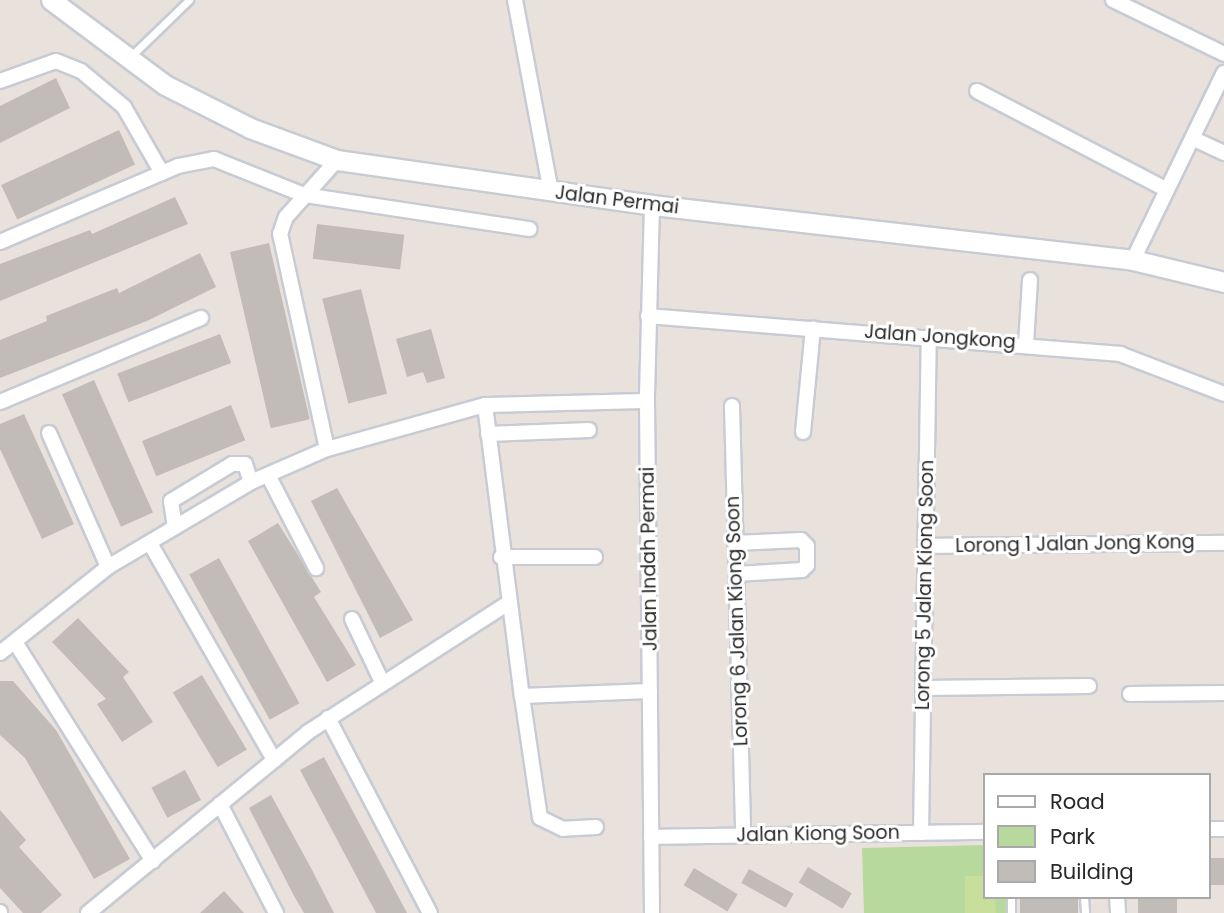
<!DOCTYPE html>
<html>
<head>
<meta charset="utf-8">
<style>
  body { margin:0 }
  #map { position:relative; width:1224px; height:913px; overflow:hidden; background:#e9e2dc; font-family:Poppins,sans-serif }
  div>[style] { position:absolute }
  [style*='--x'] { left:calc(var(--x)*1px); top:calc(var(--y)*1px); width:calc(var(--w)*1px); rotate:calc(var(--a)*1deg) }
  .green>* { inset:0; background:#b7d99e }
  .pitch>* { inset:0; background:#c8df9b }
  .building>* { inset:0; background:#c1bcb8; transform-origin:0 0 }
  .roads { filter:drop-shadow(2px 0 #c7cbd4) drop-shadow(-2px 0 #c7cbd4) drop-shadow(0 2px #c7cbd4) drop-shadow(0 -2px #c7cbd4) }
  .lane>* { height:7px; margin:-3.5px; padding:0 3.5px; transform-origin:3.5px; border-radius:3.5px; background:#fff }
  .street>* { height:14px; margin:-7px; padding:0 7px; transform-origin:7px; border-radius:7px; background:#fff }
  .secondary>* { height:19px; margin:-9.5px; padding:0 9.5px; transform-origin:9.5px; border-radius:9.5px; background:#fff }
  span { translate:-50% -50%; white-space:nowrap; text-align:center; line-height:1.15; -webkit-text-stroke:6px #fff; paint-order:stroke }
  .street-label { font-size:19px; color:#282828 }
  .legend { position:absolute; left:983px; top:773px; width:228px; height:126px; box-sizing:border-box; background:#fff; border:2px solid #a9a9a9; margin:0; padding:9px 12px; list-style:none; font-size:21px; color:#282828 }
  .legend li { display:flex; align-items:center; gap:14px; height:35px }
  .legend b { width:35px; border:2px solid #a9a9a9 }
</style>
</head>
<body>
<div id="map">
  <div class="green">
    <i style="clip-path:polygon(984px 845px,984px 897px,1006px 897px,1006px 913px,864px 913px,862px 848px)"></i>
  </div>
  <div class="pitch">
    <i style="clip-path:polygon(965px 876px,984px 876px,984px 897px,995px 897px,996px 913px,965px 913px)"></i>
  </div>
  <div class="building">
    <i style="clip-path:polygon(56px 78px,70px 108px,0 143px,0 106px)"></i>
    <i style="left:119px;top:130px;width:38px;height:130px;rotate:65deg"></i>
    <i style="clip-path:polygon(175px 197px,188px 224px,0 301px,0 264px,90px 230px,92px 234px)"></i>
    <i style="left:317px;top:224px;width:88px;height:35px;rotate:7deg"></i>
    <i style="left:269px;top:243px;width:181px;height:40px;rotate:77deg"></i>
    <i style="clip-path:polygon(200px 253px,216px 287px,147px 321px,0 378px,0 340px,47px 321px,46px 316px,117px 288px,119px 293px)"></i>
    <i style="left:361px;top:289px;width:108px;height:40px;rotate:76deg"></i>
    <i style="clip-path:polygon(431px 329px,445px 378px,427px 383px,423px 372px,407px 377px,396px 339px)"></i>
    <i style="left:220px;top:334px;width:31px;height:110px;rotate:69deg"></i>
    <i style="left:94px;top:380px;width:145px;height:35px;rotate:66deg"></i>
    <i style="left:231px;top:405px;width:38px;height:96px;rotate:68deg"></i>
    <i style="clip-path:polygon(24px 414px,74px 524px,42px 539px,0 449px,0 424px)"></i>
    <i style="clip-path:polygon(337px 488px,413px 620px,380px 638px,311px 501px)"></i>
    <i style="clip-path:polygon(278px 523px,321px 592px,314px 597px,356px 665px,327px 682px,248px 541px)"></i>
    <i style="left:219px;top:558px;width:166px;height:34px;rotate:61deg"></i>
    <i style="clip-path:polygon(78px 618px,129px 672px,123px 677px,153px 722px,122px 742px,97px 704px,106px 699px,52px 642px)"></i>
    <i style="left:202px;top:675px;width:87px;height:34px;rotate:59deg"></i>
    <i style="clip-path:polygon(0 681px,13px 681px,56px 730px,130px 859px,94px 879px,25px 758px,0 735px)"></i>
    <i style="clip-path:polygon(324px 757px,373px 849px,407px 913px,376px 913px,300px 770px)"></i>
    <i style="left:185px;top:770px;width:34px;height:38px;rotate:62deg"></i>
    <i style="clip-path:polygon(271px 795px,310px 866px,334px 913px,304px 913px,294px 896px,249px 808px)"></i>
    <i style="clip-path:polygon(0 810px,26px 840px,19px 847px,62px 895px,41px 913px,23px 913px,0 888px)"></i>
    <i style="left:1208px;top:858px;width:16px;height:27px"></i>
    <i style="left:808px;top:867px;width:51px;height:18px;rotate:31deg"></i>
    <i style="left:694px;top:868px;width:51px;height:20px;rotate:31deg"></i>
    <i style="left:749px;top:869px;width:51px;height:16px;rotate:29deg"></i>
    <i style="clip-path:polygon(224px 891px,244px 913px,200px 913px)"></i>
    <i style="left:1020px;top:897px;width:58px;height:16px"></i>
    <i style="left:1138px;top:897px;width:39px;height:16px"></i>
  </div>
  <div class="roads">
    <div class="lane">
      <i style="--x:130;--y:57;--w:82;--a:-44"></i>
      <i style="--x:1011;--y:897;--w:16;--a:90"></i>
      <i style="--x:1084;--y:897;--w:16;--a:86"></i>
    </div>
    <div class="street">
      <i style="--x:515;--y:0;--w:195;--a:79.4"></i>
      <i style="--x:1113;--y:0;--w:123;--a:25.9"></i>
      <i style="--x:0;--y:81;--w:59;--a:-19.7"></i>
      <i style="--x:56;--y:61;--w:27;--a:22"></i>
      <i style="--x:81;--y:71;--w:56;--a:39.9"></i>
      <i style="--x:124;--y:107;--w:76;--a:60.1"></i>
      <i style="--x:977;--y:91;--w:214;--a:27.5"></i>
      <i style="--x:1194;--y:139;--w:33;--a:25"></i>
      <i style="--x:652;--y:205;--w:196;--a:91.5"></i>
      <i style="--x:647;--y:401;--w:512;--a:89.44"></i>
      <i style="--x:0;--y:242;--w:194;--a:-23.1"></i>
      <i style="--x:178;--y:166;--w:37;--a:-11"></i>
      <i style="--x:214;--y:159;--w:97;--a:21.8"></i>
      <i style="--x:304;--y:195;--w:228;--a:8.6"></i>
      <i style="--x:1133;--y:260;--w:208;--a:-64.1"></i>
      <i style="--x:648;--y:316;--w:474;--a:4.6"></i>
      <i style="--x:1120;--y:354;--w:111;--a:21"></i>
      <i style="--x:1026;--y:344;--w:64;--a:-86.4"></i>
      <i style="--x:0;--y:402;--w:218;--a:-22.7"></i>
      <i style="--x:485;--y:405;--w:293;--a:82.8"></i>
      <i style="--x:732;--y:406;--w:429;--a:88.5"></i>
      <i style="--x:803;--y:432;--w:104;--a:-84.5"></i>
      <i style="--x:49;--y:433;--w:146;--a:66.2"></i>
      <i style="--x:488;--y:434;--w:101;--a:-2.3"></i>
      <i style="--x:327;--y:449;--w:220;--a:-102.3"></i>
      <i style="--x:280;--y:234;--w:18;--a:-71"></i>
      <i style="--x:286;--y:217;--w:76;--a:-48.2"></i>
      <i style="--x:268;--y:475;--w:105;--a:62.7"></i>
      <i style="--x:175;--y:527;--w:26;--a:-99"></i>
      <i style="--x:171;--y:501;--w:71;--a:-31.2"></i>
      <i style="--x:232;--y:464;--w:13;--a:0"></i>
      <i style="--x:245;--y:464;--w:19;--a:72"></i>
      <i style="--x:735;--y:543;--w:66;--a:-2.6"></i>
      <i style="--x:801;--y:540;--w:8;--a:45"></i>
      <i style="--x:807;--y:546;--w:19;--a:90"></i>
      <i style="--x:807;--y:565;--w:7;--a:135"></i>
      <i style="--x:802;--y:570;--w:66;--a:176.5"></i>
      <i style="--x:151;--y:545;--w:248;--a:60.2"></i>
      <i style="--x:926;--y:546;--w:298;--a:-0.6"></i>
      <i style="--x:501;--y:557;--w:94;--a:0"></i>
      <i style="--x:352;--y:619;--w:70;--a:64.5"></i>
      <i style="--x:15;--y:642;--w:259;--a:57.8"></i>
      <i style="--x:0;--y:653;--w:138;--a:-38.5"></i>
      <i style="--x:108;--y:567;--w:166;--a:-30.7"></i>
      <i style="--x:251;--y:482;--w:83;--a:-23.5"></i>
      <i style="--x:327;--y:449;--w:164;--a:-15.6"></i>
      <i style="--x:485;--y:405;--w:162;--a:-1.4"></i>
      <i style="--x:923;--y:688;--w:166;--a:-0.7"></i>
      <i style="--x:1130;--y:694;--w:94;--a:-0.6"></i>
      <i style="--x:328;--y:718;--w:220;--a:62.4"></i>
      <i style="--x:220;--y:804;--w:123;--a:62.8"></i>
      <i style="--x:596;--y:827;--w:33;--a:177"></i>
      <i style="--x:563;--y:829;--w:25;--a:-154"></i>
      <i style="--x:540;--y:818;--w:123;--a:-98.4"></i>
      <i style="--x:522;--y:696;--w:128;--a:-2.2"></i>
      <i style="--x:1208;--y:829;--w:16;--a:0"></i>
      <i style="--x:921;--y:833;--w:496;--a:-89.1"></i>
      <i style="--x:651;--y:837;--w:333;--a:-0.9"></i>
      <i style="--x:1117;--y:897;--w:16;--a:86"></i>
      <i style="--x:0;--y:912;--w:1;--a:90"></i>
      <i style="--x:88;--y:913;--w:285;--a:-39.4"></i>
      <i style="--x:308;--y:732;--w:238;--a:-32.8"></i>
    </div>
    <div class="secondary">
      <i style="--x:51;--y:0;--w:142;--a:36.7"></i>
      <i style="--x:165;--y:85;--w:95;--a:26.8"></i>
      <i style="--x:250;--y:128;--w:93;--a:20.2"></i>
      <i style="--x:337;--y:160;--w:318;--a:8.1"></i>
      <i style="--x:652;--y:205;--w:484;--a:6.5"></i>
      <i style="--x:1133;--y:260;--w:94;--a:13.6"></i>
    </div>
  </div>
  <div class="street-label">
    <span style="left:617px;top:200px;rotate:7deg">Jalan Permai</span>
    <span style="left:940px;top:337px;rotate:4deg">Jalan Jongkong</span>
    <span style="left:1075px;top:544px;rotate:-1deg">Lorong 1 Jalan Jong Kong</span>
    <span style="left:649px;top:559px;rotate:-91deg">Jalan Indah Permai</span>
    <span style="left:925px;top:585px;rotate:-89deg">Lorong 5 Jalan Kiong Soon</span>
    <span style="left:737px;top:621px;rotate:-92deg">Lorong 6 Jalan Kiong Soon</span>
    <span style="left:818px;top:834px;rotate:-1deg">Jalan Kiong Soon</span>
  </div>
  <ul class="legend">
  <li><b style="height:9px;background:#fff"></b>Road</li>
  <li><b style="height:19px;background:#b7d99e"></b>Park</li>
  <li><b style="height:19px;background:#c1bcb8"></b>Building</li>
  </ul>
</div>
</body>
</html>
